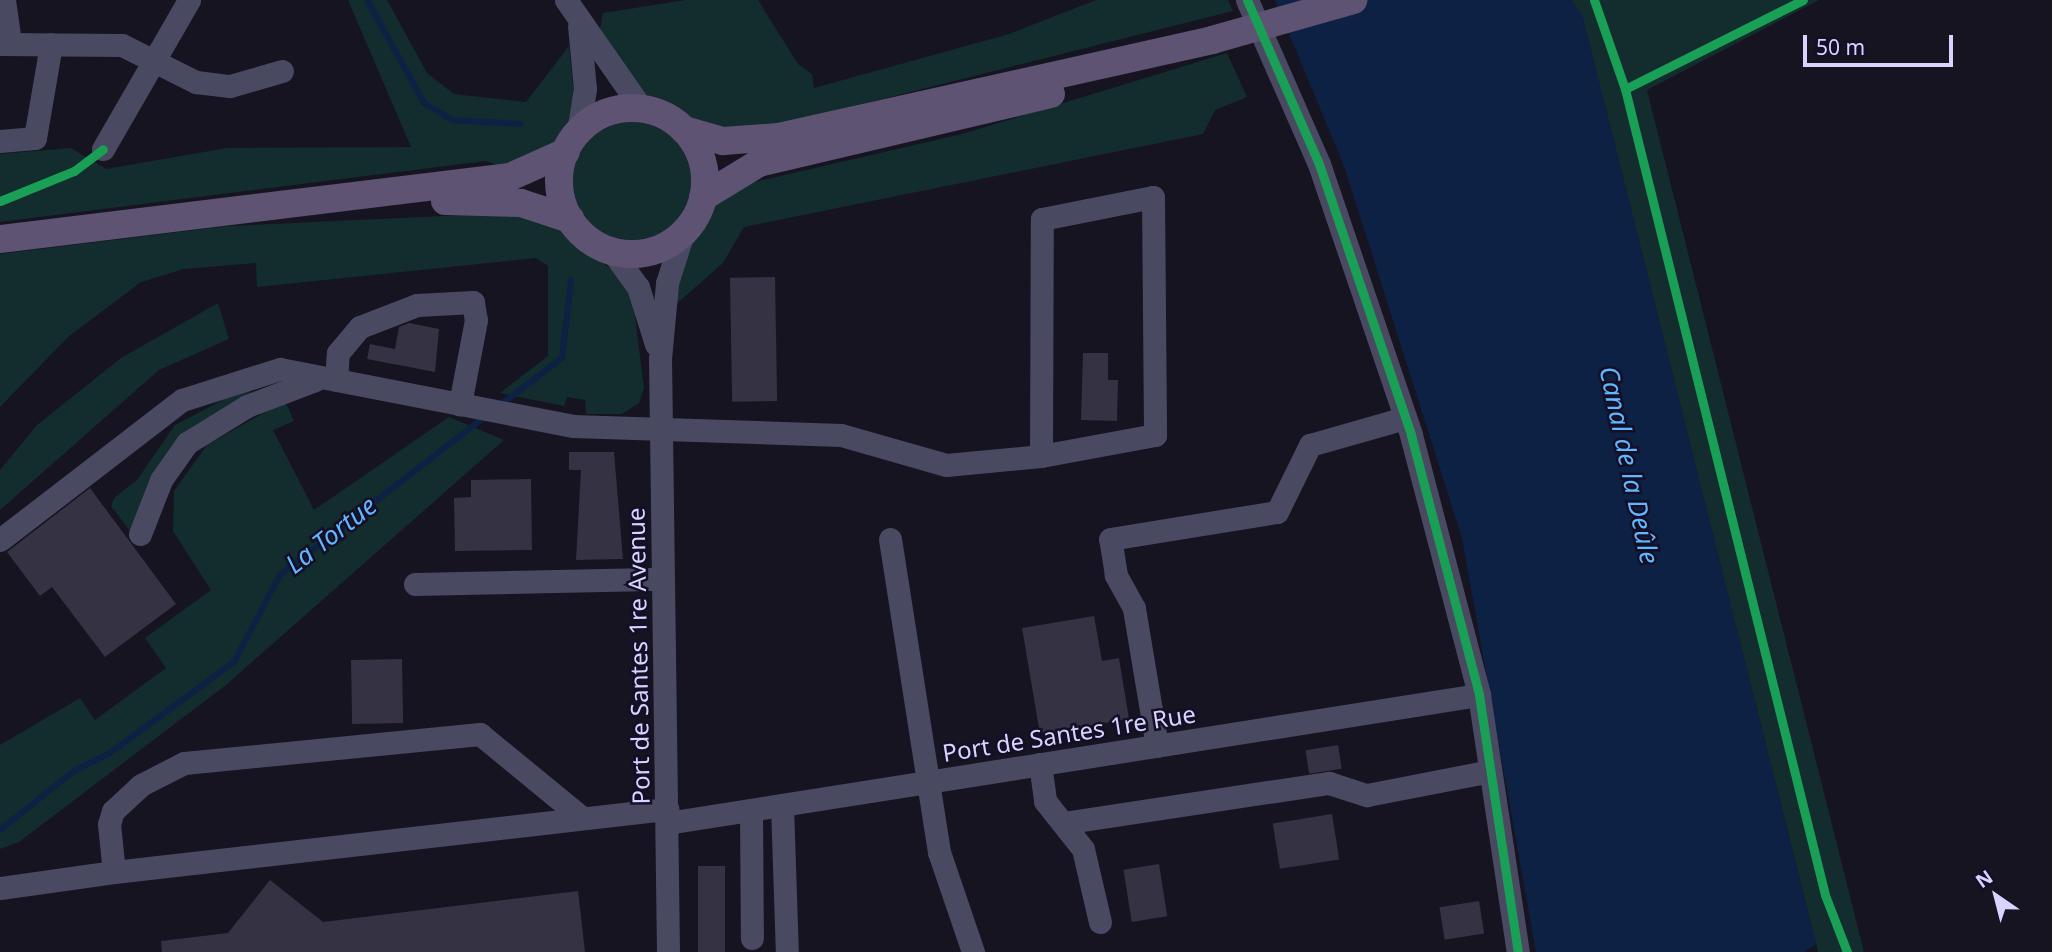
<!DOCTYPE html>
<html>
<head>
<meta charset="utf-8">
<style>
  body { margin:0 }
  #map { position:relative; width:2052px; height:952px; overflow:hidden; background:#161421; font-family:"Noto Sans",sans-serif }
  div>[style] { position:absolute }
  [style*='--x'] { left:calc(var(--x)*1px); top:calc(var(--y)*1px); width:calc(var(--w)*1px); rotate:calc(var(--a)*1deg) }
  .green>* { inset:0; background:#132c2d }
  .round { border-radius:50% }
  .water>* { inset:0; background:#0d2144 }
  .stream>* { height:6px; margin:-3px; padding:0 3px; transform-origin:3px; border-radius:3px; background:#0d2144 }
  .building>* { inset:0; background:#343243; transform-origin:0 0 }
  .minor>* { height:23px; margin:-11.5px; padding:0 11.5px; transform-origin:11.5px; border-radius:11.5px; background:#4a4962 }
  .major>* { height:28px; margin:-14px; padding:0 14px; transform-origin:14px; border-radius:14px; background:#5e5373 }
  .major>.ring { margin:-14px; padding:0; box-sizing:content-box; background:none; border:28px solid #5e5373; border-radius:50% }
  .major-bridge>* { height:28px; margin:-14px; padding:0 14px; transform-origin:14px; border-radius:14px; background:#5e5373 }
  .cycleway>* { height:9px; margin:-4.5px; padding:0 4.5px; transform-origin:4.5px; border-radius:4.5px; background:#1a9f57 }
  span { translate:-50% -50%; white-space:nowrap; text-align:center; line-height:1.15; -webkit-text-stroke:5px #130f26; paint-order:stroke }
  .street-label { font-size:24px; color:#d9d4ff }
  .water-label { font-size:26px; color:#62b6ff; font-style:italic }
  .north { position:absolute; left:1961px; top:861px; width:70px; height:70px; -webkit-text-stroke:5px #130f26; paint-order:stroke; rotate:325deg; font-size:19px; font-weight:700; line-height:28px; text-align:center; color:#d9d4ff }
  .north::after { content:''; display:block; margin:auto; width:24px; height:32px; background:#d9d4ff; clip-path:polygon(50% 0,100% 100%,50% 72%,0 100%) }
  .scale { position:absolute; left:1803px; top:35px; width:150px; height:32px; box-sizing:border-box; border:4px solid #d9d4ff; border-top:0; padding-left:9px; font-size:21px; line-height:24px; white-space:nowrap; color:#d9d4ff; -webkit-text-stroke:5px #130f26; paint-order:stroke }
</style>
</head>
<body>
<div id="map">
  <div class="green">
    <i style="clip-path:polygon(348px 0,387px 0,427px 73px,454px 94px,526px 102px,569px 46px,575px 104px,565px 132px,546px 149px,501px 167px,486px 161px,0 222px,0 154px,71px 148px,106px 169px,227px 148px,411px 147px)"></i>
    <i style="clip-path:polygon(686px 0,758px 0,798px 64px,812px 74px,814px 88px,1009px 34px,1096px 0,1228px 0,1233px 11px,787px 123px,714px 131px,632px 87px,600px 29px,603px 13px)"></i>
    <i style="clip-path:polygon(1571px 0,1819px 0,1647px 90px,1864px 952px,1818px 952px,1582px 15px)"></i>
    <i style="clip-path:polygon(1227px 53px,1247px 97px,1215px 110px,1203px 134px,744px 227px,723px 263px,674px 306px,683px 250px,728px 188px,962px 134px)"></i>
    <i class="round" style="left:573px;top:122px;width:118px;height:118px"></i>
    <i style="clip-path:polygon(511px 213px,564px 231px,624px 280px,633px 300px,644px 388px,639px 403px,622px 414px,586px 414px,585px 400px,567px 397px,564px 406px,500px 393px,548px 356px,548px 266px,536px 258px,257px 287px,256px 263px,184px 269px,141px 282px,68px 337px,0 407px,0 254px,228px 226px)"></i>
    <i style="clip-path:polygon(218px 303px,229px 339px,159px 370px,0 510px,0 470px,37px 425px,121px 358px)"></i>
    <i style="clip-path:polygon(246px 388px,251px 392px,223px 409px,130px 531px,111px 506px,115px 497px,137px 480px,175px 425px)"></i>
    <i style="clip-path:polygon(285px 401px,294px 421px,273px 430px,314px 510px,449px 417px,504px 440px,226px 685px,19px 842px,0 849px,0 745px,80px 698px,95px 720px,166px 668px,145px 638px,211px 590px,173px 531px,174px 491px,207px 445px)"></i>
  </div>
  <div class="water">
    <i style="clip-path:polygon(1275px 0,1571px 0,1582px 15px,1816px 944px,1804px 952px,1536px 952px,1462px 538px,1344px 166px)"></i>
  </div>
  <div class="stream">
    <i style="--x:367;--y:0;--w:118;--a:61"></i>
    <i style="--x:424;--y:103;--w:33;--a:31"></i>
    <i style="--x:452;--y:120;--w:69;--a:3.3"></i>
    <i style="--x:499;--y:406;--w:79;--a:-37.3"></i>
    <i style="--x:562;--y:358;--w:78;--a:-83.3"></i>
    <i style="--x:0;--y:830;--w:95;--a:-38.6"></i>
    <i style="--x:74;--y:771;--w:40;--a:-26.6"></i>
    <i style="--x:110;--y:753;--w:154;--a:-36.3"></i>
    <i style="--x:234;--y:662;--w:98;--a:-62.1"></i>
    <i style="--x:280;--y:575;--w:262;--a:-37.7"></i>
  </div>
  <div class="building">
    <i style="left:775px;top:277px;width:124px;height:45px;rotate:89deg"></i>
    <i style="clip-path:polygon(409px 323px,439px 329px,435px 372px,367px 359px,370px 344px,395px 349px,399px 327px)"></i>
    <i style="clip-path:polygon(1083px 353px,1108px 353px,1108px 380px,1118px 380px,1117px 421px,1081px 420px)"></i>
    <i style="clip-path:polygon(569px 452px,614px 452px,623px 559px,576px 560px,581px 470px,569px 470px)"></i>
    <i style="clip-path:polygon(531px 479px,532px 550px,455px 551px,454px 498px,471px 497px,471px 480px)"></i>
    <i style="clip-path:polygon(90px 488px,176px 604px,105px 657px,52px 587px,40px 596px,7px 552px)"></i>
    <i style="clip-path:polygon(1094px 616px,1102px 661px,1119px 658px,1129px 719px,1040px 734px,1022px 628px)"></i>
    <i style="left:402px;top:659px;width:64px;height:51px;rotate:89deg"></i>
    <i style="left:1338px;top:745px;width:24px;height:33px;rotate:81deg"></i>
    <i style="left:1332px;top:814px;width:46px;height:60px;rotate:81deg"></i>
    <i style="left:1159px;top:864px;width:53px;height:36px;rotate:81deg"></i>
    <i style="left:698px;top:866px;width:27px;height:86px"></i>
    <i style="clip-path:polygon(270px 880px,323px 922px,578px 891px,585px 952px,162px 952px,161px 941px,228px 933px)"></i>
    <i style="left:1479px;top:901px;width:33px;height:40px;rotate:81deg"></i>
  </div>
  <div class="minor">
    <i style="--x:4;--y:0;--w:42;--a:81.9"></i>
    <i style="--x:566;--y:0;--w:133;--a:55.1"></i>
    <i style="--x:1247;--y:0;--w:179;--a:66.3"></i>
    <i style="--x:1319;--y:164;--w:286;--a:71.2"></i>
    <i style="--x:1411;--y:435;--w:269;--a:75.3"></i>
    <i style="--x:1479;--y:695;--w:260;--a:81.4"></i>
    <i style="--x:0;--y:44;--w:122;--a:0.5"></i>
    <i style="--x:122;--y:45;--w:83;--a:26.6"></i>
    <i style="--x:196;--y:82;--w:34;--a:7"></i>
    <i style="--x:230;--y:86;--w:54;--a:-16.1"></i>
    <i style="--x:578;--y:132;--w:44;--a:-80.8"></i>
    <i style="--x:585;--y:89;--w:63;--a:-95.4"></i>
    <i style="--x:0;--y:141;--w:35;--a:-5"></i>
    <i style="--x:35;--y:138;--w:95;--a:-80.3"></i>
    <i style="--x:103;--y:149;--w:172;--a:-60"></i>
    <i style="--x:1153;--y:197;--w:238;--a:89.5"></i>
    <i style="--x:1155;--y:435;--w:116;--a:169.6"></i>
    <i style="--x:1041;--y:456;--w:237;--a:-89.8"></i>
    <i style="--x:1042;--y:219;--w:113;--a:-11.2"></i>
    <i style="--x:611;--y:250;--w:46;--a:53.9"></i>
    <i style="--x:638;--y:287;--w:60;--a:72.5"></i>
    <i style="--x:336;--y:380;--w:27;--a:-86"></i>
    <i style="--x:338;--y:353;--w:34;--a:-50"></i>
    <i style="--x:360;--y:327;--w:61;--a:-21.1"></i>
    <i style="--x:417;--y:305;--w:56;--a:-3.1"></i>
    <i style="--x:473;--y:302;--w:18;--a:81"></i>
    <i style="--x:476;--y:320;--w:86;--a:100.8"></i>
    <i style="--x:140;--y:534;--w:58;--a:-68.7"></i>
    <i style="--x:161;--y:480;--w:45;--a:-54.9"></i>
    <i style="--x:187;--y:443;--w:70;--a:-31.7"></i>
    <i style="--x:247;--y:406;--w:73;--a:-20.9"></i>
    <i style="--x:890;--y:539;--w:317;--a:81.1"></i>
    <i style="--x:939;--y:852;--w:106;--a:71.2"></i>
    <i style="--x:0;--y:540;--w:230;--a:-37.6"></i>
    <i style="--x:182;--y:400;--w:103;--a:-17.6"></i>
    <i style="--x:280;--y:369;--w:298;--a:11"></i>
    <i style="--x:573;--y:426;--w:268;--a:1.9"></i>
    <i style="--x:841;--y:435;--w:109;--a:15.9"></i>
    <i style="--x:946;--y:465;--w:95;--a:-5.4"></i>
    <i style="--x:415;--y:584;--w:248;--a:-1.2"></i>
    <i style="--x:1157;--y:746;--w:140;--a:-99.5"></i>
    <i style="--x:1134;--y:608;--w:38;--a:-119"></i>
    <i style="--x:1116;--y:575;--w:36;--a:-99"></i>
    <i style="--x:1110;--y:539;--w:169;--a:-9.2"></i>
    <i style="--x:1277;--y:512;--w:75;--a:-63.8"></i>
    <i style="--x:1310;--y:445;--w:99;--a:-15.9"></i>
    <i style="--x:1040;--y:764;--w:37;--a:82"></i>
    <i style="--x:1045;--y:801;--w:61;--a:51.6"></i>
    <i style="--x:1083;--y:849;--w:75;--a:76.9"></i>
    <i style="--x:782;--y:805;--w:147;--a:88.1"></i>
    <i style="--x:751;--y:810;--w:128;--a:89.6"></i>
    <i style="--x:581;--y:817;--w:131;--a:-140.6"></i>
    <i style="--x:480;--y:734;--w:297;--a:174.4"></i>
    <i style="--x:184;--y:763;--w:48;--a:152.9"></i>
    <i style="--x:141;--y:785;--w:38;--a:137"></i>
    <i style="--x:113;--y:811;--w:14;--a:107"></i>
    <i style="--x:109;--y:824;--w:48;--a:84.1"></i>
    <i style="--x:114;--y:872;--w:557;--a:-6.5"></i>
    <i style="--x:667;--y:823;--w:822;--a:-8.96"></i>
    <i style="--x:1063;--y:823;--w:269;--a:-8.6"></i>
    <i style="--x:1329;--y:783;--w:40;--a:18"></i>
    <i style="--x:1367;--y:795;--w:125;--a:-11"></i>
    <i style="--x:0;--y:888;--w:115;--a:-8"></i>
    <i style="--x:668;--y:952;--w:593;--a:-90.77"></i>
    <i style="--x:660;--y:359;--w:76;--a:-84.7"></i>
    <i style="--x:667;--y:283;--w:52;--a:-72.3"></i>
  </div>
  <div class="major">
    <i class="ring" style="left:559px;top:108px;width:118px;height:118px"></i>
    <i style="--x:684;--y:130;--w:41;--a:15.8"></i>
    <i style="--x:723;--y:141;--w:56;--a:-4.1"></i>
    <i style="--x:779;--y:137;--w:444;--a:-12.6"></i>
    <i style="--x:703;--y:197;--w:66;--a:-31.3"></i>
    <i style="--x:759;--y:163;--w:300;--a:-13.3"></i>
    <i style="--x:445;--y:201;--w:76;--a:1.5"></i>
    <i style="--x:521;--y:203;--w:52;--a:18.1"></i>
    <i style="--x:0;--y:239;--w:514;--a:-6.93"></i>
    <i style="--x:510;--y:177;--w:61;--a:-24.1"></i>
  </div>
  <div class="major-bridge">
    <i style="--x:1212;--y:40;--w:147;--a:-15.8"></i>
  </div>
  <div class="cycleway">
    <i style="--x:1247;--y:0;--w:179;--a:66.3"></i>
    <i style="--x:1319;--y:164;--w:286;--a:71.2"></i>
    <i style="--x:1411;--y:435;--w:269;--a:75.3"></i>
    <i style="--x:1479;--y:695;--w:260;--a:81.4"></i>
    <i style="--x:1594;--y:0;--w:94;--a:70.8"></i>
    <i style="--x:1625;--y:89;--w:830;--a:76.06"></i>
    <i style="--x:1825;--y:895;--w:61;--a:68.9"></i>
    <i style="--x:1625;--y:89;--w:199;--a:-26.6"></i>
    <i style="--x:0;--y:201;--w:80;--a:-22.1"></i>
    <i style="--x:74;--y:171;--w:36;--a:-37"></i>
  </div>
  <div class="street-label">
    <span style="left:638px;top:656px;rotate:-91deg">Port de Santes 1re Avenue</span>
    <span style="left:1069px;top:733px;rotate:-9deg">Port de Santes 1re Rue</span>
  </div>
  <div class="water-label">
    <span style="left:1629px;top:465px;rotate:78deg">Canal de la Deûle</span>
    <span style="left:331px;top:535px;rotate:-38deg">La Tortue</span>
  </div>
  <div class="north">N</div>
  <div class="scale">50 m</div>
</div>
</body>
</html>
